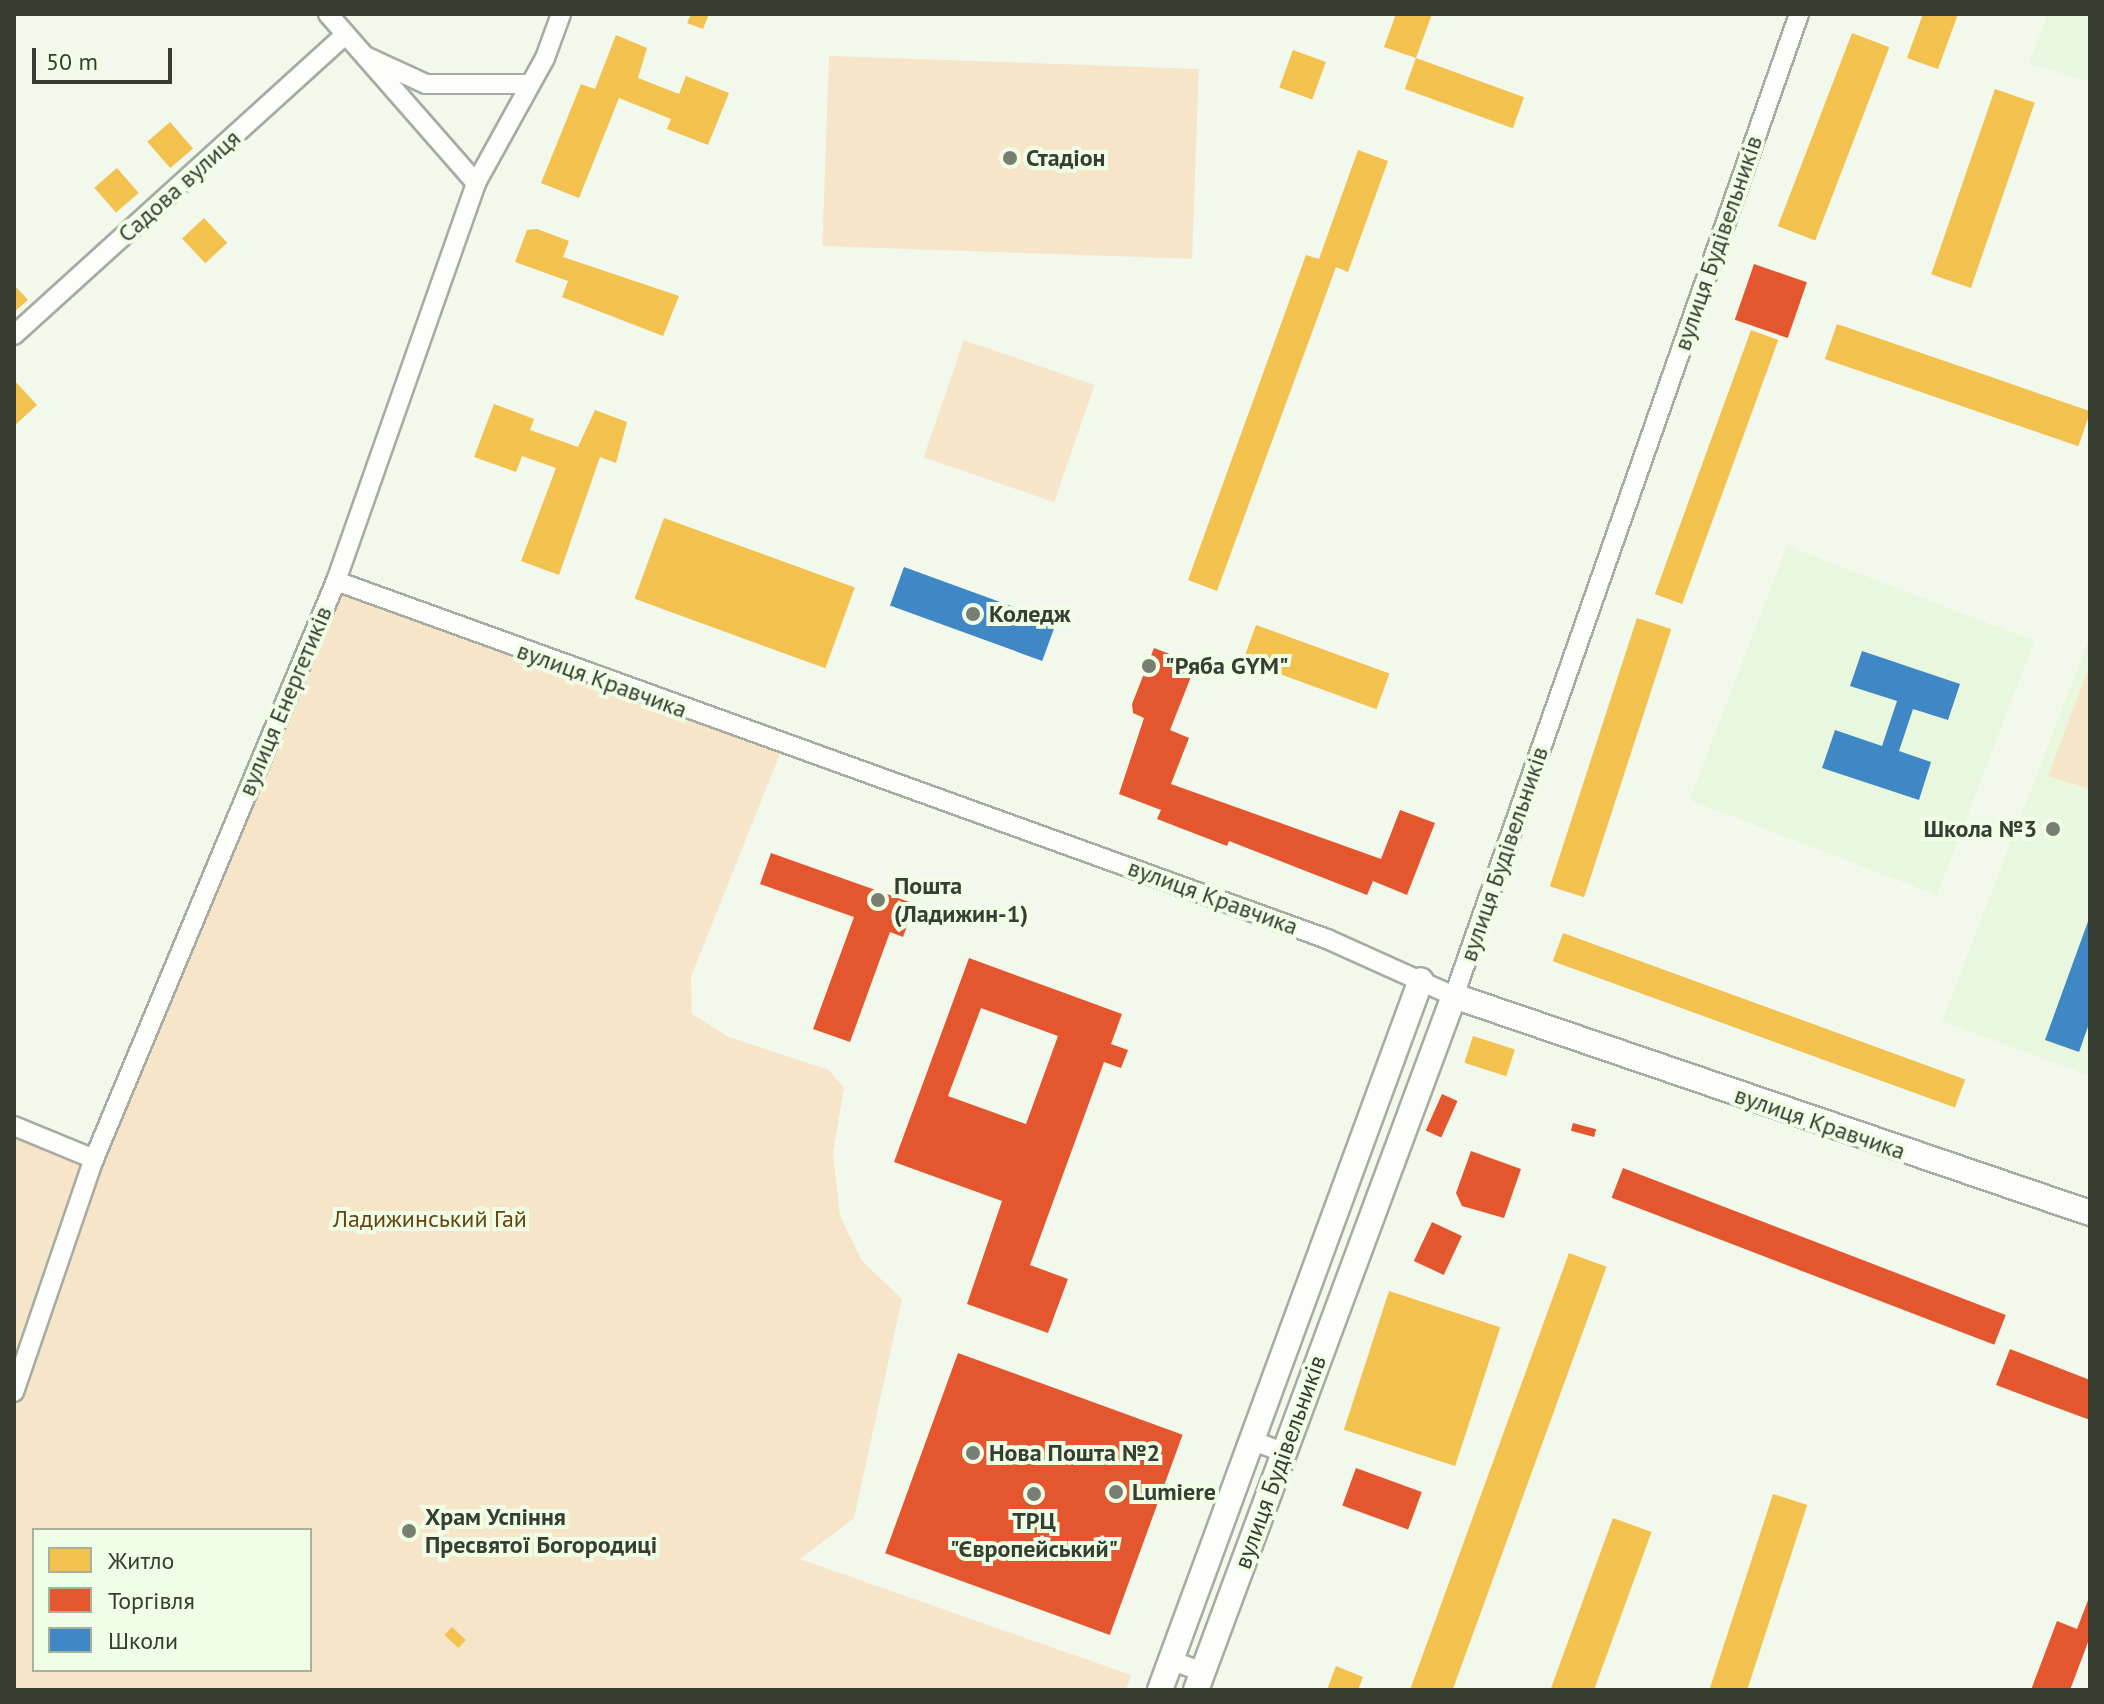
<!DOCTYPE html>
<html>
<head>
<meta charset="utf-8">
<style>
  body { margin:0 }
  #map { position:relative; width:2104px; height:1704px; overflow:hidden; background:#f2f8ec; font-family:"PT Sans",sans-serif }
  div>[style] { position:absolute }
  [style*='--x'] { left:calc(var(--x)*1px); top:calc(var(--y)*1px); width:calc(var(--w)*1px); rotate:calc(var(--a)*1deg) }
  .built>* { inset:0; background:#e9f7de; transform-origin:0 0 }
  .green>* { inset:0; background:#f6e5c9; transform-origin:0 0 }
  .homes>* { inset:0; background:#f2c14e; transform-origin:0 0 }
  .shops>* { inset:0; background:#e4572e; transform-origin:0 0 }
  .schools>* { inset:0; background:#3f88c5; transform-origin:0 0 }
  .roads { filter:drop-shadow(2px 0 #a6aca1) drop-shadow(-2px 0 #a6aca1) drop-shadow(0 2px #a6aca1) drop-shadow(0 -2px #a6aca1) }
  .minor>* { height:18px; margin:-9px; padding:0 9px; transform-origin:9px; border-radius:9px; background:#fdfefc }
  .tertiary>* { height:24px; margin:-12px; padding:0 12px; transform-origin:12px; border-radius:12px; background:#fdfefc }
  .dots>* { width:22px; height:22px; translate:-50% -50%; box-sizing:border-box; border:4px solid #f1fee6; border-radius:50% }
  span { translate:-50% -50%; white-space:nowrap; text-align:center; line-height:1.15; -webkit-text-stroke:8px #f1fee6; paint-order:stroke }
  .poi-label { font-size:24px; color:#373d31; font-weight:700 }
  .left { translate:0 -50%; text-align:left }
  .right { translate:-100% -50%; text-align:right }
  .street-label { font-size:24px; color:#373d31 }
  .park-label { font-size:24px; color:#674312 }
  .frame { position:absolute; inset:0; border:16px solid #373d31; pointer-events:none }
  .legend { position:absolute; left:32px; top:1528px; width:280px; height:144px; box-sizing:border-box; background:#f1fee6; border:2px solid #a7b19e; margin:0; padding:10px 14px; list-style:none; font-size:24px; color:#373d31 }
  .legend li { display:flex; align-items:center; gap:16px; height:40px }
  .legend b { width:40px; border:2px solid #a7b19e }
  .scale { position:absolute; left:32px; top:48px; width:140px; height:36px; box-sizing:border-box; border:4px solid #373d31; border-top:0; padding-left:10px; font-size:24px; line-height:28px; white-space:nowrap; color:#373d31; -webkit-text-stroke:6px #f1fee6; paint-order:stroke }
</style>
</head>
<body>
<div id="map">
  <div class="built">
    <i style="clip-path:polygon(2048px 14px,2090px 14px,2090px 82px,2029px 63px)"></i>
    <i style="left:1787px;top:546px;width:265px;height:272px;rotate:21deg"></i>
    <i style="clip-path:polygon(2090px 636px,2090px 1076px,1942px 1021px)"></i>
  </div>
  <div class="green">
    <i style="left:829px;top:56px;width:370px;height:190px;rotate:2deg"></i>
    <i style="left:964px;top:340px;width:138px;height:124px;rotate:19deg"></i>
    <i style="clip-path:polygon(evenodd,336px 581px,783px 746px,691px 977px,692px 1014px,729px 1037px,829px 1070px,844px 1088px,833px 1153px,840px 1216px,862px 1261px,902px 1299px,854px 1518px,800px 1559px,1131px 1675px,1126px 1690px,14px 1690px,14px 1126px,93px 1158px,336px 581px,34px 1530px,310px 1530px,310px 1670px,34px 1670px,34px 1530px)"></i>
    <i style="clip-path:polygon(2090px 665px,2090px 789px,2048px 776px)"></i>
  </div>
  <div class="homes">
    <i style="clip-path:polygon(691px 14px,709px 14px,703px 29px,687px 23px)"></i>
    <i style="clip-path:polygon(1396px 14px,1432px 14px,1416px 58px,1384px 47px)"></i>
    <i style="clip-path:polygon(1923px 14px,1958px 14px,1938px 69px,1907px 58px)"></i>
    <i style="left:1852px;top:33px;width:40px;height:207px;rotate:21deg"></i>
    <i style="clip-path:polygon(616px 35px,647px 48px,638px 78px,679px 94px,686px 76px,729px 93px,708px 145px,667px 129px,671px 119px,619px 98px,579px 198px,541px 183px,581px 84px,595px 89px)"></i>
    <i style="left:1293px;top:50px;width:35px;height:40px;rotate:20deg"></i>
    <i style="left:1416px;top:58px;width:115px;height:33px;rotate:20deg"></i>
    <i style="left:1995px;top:89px;width:42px;height:196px;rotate:19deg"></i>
    <i style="left:170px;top:122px;width:35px;height:30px;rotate:49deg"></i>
    <i style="clip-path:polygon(1358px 150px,1388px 161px,1348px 272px,1336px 267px,1217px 591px,1188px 580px,1306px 255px,1319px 259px)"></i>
    <i style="left:117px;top:168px;width:33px;height:30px;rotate:49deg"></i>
    <i style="left:204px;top:218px;width:34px;height:30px;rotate:47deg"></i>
    <i style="clip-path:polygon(537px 229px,569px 241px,563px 257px,679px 296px,663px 336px,562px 297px,568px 281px,515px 262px,527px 230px)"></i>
    <i style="clip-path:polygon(14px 285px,28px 300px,14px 312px)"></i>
    <i style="left:1837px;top:324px;width:268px;height:37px;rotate:19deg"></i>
    <i style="left:1751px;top:330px;width:29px;height:281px;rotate:20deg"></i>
    <i style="clip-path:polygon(14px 380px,37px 405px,14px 426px)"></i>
    <i style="clip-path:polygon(494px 404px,534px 419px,530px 430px,578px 447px,595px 410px,627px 422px,616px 463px,600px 457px,559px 575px,521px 561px,556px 468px,522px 456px,516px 472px,474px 457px)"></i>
    <i style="left:664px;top:518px;width:203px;height:86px;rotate:20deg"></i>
    <i style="left:1637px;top:618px;width:36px;height:282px;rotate:18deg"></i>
    <i style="left:1256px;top:625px;width:142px;height:38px;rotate:20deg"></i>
    <i style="left:1563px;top:933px;width:428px;height:30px;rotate:20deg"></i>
    <i style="left:1473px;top:1036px;width:44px;height:28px;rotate:18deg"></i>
    <i style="left:1569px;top:1253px;width:40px;height:465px;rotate:20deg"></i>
    <i style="left:1389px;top:1291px;width:117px;height:146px;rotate:18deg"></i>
    <i style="left:1773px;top:1494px;width:36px;height:208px;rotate:18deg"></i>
    <i style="left:1613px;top:1518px;width:41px;height:182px;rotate:20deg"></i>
    <i style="left:452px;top:1627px;width:19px;height:11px;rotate:43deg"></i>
    <i style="clip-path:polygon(1336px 1666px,1363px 1677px,1358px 1690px,1327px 1690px)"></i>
  </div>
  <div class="shops">
    <i style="left:1754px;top:264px;width:56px;height:59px;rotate:19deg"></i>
    <i style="clip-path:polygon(1154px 648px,1196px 664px,1170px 730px,1189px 738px,1171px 784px,1381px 859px,1400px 810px,1435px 823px,1407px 895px,1373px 881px,1367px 895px,1229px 841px,1227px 846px,1157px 819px,1161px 810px,1119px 794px,1144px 718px,1133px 713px,1132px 704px)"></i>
    <i style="clip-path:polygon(771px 853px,915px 904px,903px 937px,890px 932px,850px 1042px,813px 1029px,854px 917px,760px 884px)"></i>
    <i style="clip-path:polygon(evenodd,969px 958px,1122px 1014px,1111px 1044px,1128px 1050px,1121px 1068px,1104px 1062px,1030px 1265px,1068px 1279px,1048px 1333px,967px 1304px,1002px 1201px,894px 1162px,969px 958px,981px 1008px,1058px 1036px,1026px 1124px,948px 1096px,981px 1008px)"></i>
    <i style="left:1442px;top:1094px;width:17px;height:40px;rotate:24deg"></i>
    <i style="left:1573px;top:1123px;width:24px;height:8px;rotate:15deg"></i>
    <i style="clip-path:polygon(1471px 1151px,1521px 1169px,1504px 1218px,1462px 1206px,1456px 1193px)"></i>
    <i style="left:1623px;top:1168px;width:410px;height:32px;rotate:21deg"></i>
    <i style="left:1432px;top:1222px;width:33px;height:43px;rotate:25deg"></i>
    <i style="clip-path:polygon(2010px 1349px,2090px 1380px,2090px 1420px,1996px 1385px)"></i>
    <i style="left:958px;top:1353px;width:239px;height:213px;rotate:20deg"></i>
    <i style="left:1356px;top:1468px;width:70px;height:40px;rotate:20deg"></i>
    <i style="clip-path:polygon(2090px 1595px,2090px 1637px,2070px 1690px,2031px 1690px,2057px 1621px,2077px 1629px)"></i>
  </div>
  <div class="schools">
    <i style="left:904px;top:567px;width:162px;height:41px;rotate:20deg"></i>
    <i style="clip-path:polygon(1862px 651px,1960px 684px,1948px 720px,1913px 709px,1899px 751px,1931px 762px,1919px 800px,1822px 768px,1835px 730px,1882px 746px,1897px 701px,1850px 686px)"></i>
    <i style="clip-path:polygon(2090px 916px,2090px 1021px,2079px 1052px,2045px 1040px)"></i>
  </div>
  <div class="roads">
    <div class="minor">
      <i style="--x:328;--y:14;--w:225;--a:48.8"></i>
      <i style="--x:365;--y:56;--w:67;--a:24.7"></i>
      <i style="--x:426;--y:84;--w:102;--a:0"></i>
      <i style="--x:14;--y:335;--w:444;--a:-42.2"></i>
      <i style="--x:336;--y:581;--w:1054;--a:19.86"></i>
      <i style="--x:1327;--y:939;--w:139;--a:24.2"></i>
      <i style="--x:1454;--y:996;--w:1041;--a:-70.64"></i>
      <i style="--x:14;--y:1126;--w:87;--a:22.4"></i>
      <i style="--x:14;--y:1392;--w:246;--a:-71.1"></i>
      <i style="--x:94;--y:1159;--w:627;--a:-67.28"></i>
      <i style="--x:336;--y:581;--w:422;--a:-70.6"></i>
      <i style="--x:476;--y:183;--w:143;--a:-61.1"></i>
      <i style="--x:545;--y:58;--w:47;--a:-70"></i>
      <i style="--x:1251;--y:1440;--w:34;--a:21"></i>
      <i style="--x:1170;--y:1660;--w:35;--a:20"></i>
    </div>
    <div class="tertiary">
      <i style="--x:1160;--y:1690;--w:756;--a:-69.82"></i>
      <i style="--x:1196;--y:1690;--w:740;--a:-69.61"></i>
      <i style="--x:1454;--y:996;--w:672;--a:18.84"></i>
    </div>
  </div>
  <div class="dots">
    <i style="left:1010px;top:158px;background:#787e72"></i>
    <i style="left:973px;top:614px;background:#787e72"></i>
    <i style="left:1149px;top:666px;background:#787e72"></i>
    <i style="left:2053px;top:829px;background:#787e72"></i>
    <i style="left:878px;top:900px;background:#787e72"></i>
    <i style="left:973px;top:1453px;background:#787e72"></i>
    <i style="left:1116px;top:1492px;background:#787e72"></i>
    <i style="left:1034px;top:1494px;background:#787e72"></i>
    <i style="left:409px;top:1531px;background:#787e72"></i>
  </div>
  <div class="poi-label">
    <span class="left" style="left:1026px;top:158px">Стадіон</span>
    <span class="left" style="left:989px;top:614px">Коледж</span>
    <span class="left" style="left:1165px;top:666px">"Ряба GYM"</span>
    <span class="right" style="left:2037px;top:829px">Школа №3</span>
    <span class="left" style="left:894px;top:900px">Пошта<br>(Ладижин-1)</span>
    <span class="left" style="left:989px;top:1453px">Нова Пошта №2</span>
    <span class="left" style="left:1132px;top:1492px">Lumiere</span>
    <span class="left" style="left:425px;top:1531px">Храм Успіння<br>Пресвятої Богородиці</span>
    <span style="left:1034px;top:1535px">ТРЦ<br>"Європейський"</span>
  </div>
  <div class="street-label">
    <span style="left:179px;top:186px;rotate:-42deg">Садова вулиця</span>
    <span style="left:1718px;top:243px;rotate:-71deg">вулиця Будівельників</span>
    <span style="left:602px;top:680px;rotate:20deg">вулиця Кравчика</span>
    <span style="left:285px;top:701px;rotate:-67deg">вулиця Енергетиків</span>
    <span style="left:1504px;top:854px;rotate:-71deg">вулиця Будівельників</span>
    <span style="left:1213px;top:897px;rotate:20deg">вулиця Кравчика</span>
    <span style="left:1820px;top:1123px;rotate:19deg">вулиця Кравчика</span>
    <span style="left:1280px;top:1462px;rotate:-70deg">вулиця Будівельників</span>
  </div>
  <div class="park-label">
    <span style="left:430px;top:1219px">Ладижинський Гай</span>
  </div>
  <div class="frame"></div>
  <ul class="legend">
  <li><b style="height:22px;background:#f2c14e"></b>Житло</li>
  <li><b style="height:22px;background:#e4572e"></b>Торгівля</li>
  <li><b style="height:22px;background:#3f88c5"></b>Школи</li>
  </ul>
  <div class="scale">50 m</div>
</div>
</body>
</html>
